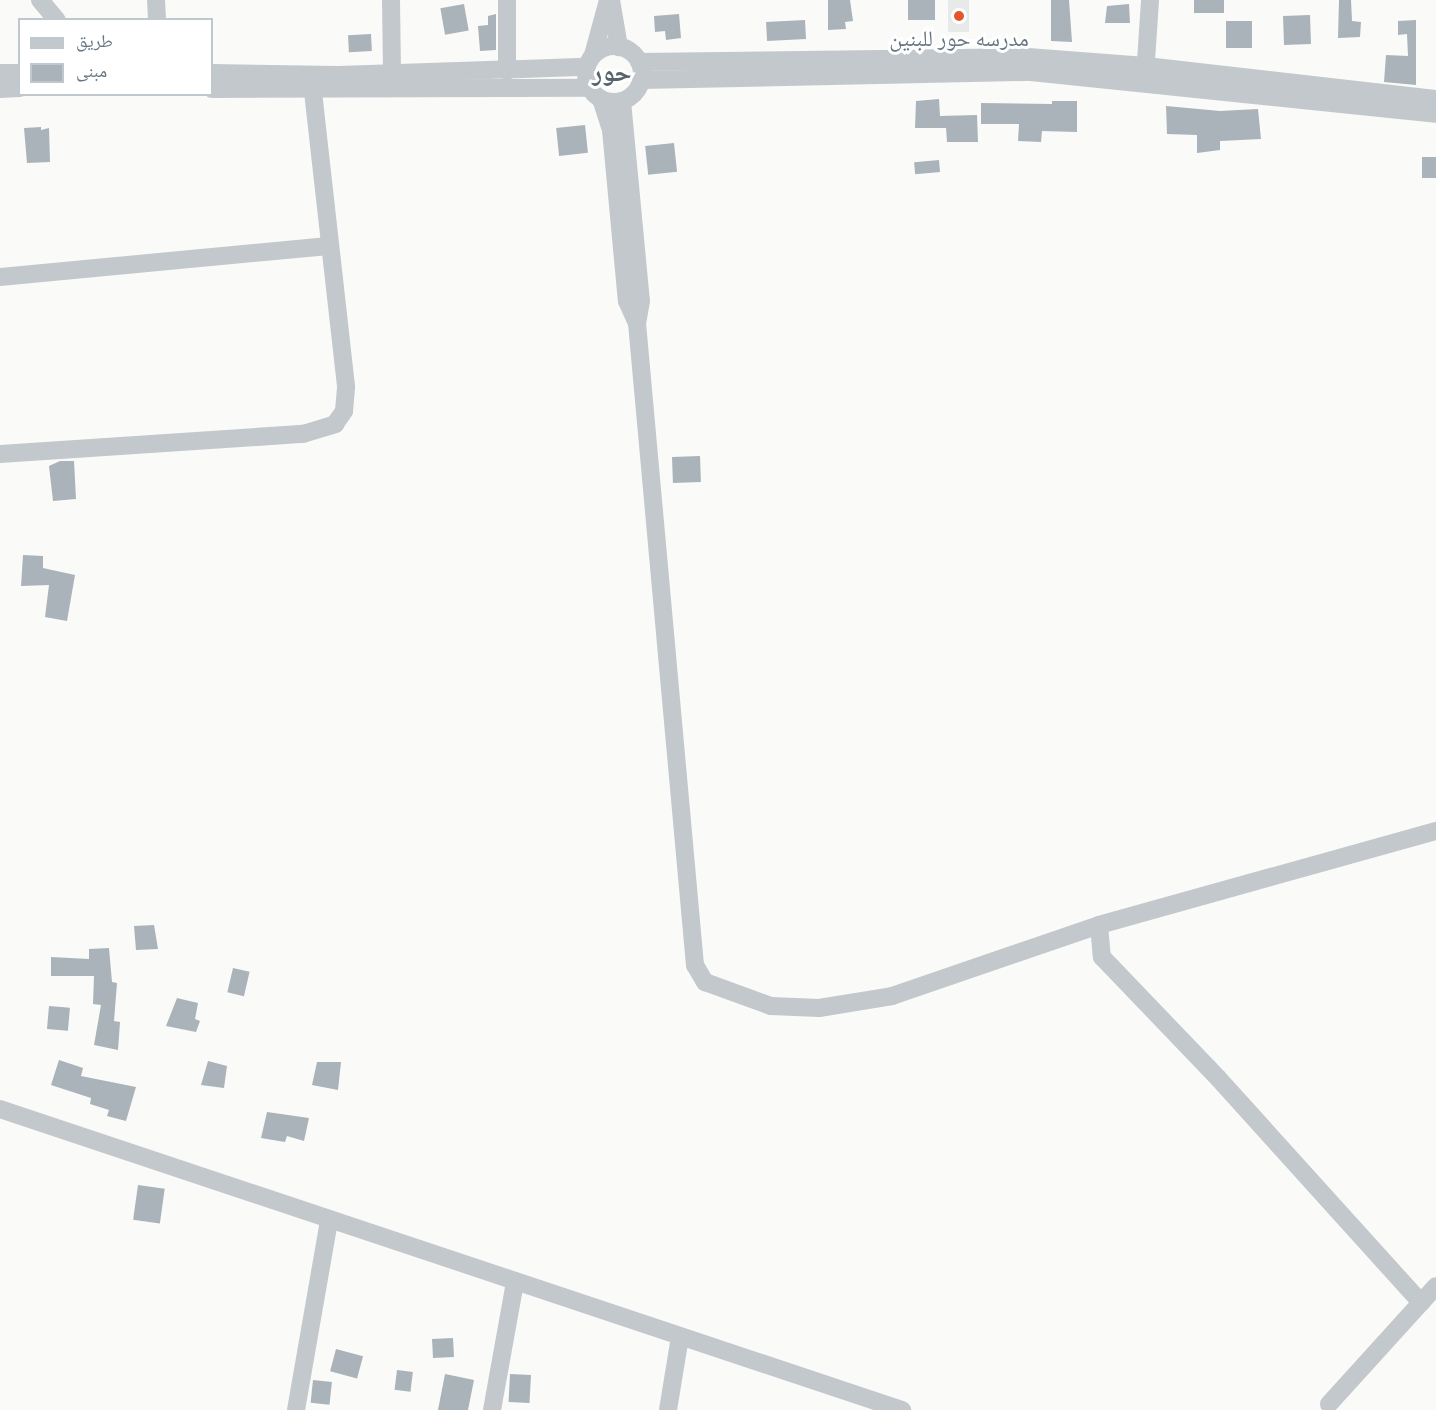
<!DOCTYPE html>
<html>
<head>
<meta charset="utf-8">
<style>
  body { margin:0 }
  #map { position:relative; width:1436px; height:1410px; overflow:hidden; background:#fafaf8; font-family:Cabin,"Noto Naskh Arabic",sans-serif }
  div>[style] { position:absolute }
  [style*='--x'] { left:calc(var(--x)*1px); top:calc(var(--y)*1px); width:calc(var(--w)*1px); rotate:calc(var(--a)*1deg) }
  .built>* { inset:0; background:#e8e9e9; transform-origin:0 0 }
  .building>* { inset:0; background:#aab3b9; transform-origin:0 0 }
  .minor>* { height:18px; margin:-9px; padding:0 9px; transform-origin:9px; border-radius:9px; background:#c3c8cc }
  .minor>.ring { margin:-9px; padding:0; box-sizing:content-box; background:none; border:18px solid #c3c8cc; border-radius:50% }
  .dots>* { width:16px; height:16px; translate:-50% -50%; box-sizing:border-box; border:3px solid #fff; border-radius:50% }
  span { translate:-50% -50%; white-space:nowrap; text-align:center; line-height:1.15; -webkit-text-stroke:6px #fff; paint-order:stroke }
  .poi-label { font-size:22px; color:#657683 }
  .quarter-label { font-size:26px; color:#57646e; font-weight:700 }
  .legend { position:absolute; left:18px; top:18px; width:195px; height:78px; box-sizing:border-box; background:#fff; border:2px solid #c1c8cd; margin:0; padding:8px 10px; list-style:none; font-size:18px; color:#657683 }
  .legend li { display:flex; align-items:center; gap:12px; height:30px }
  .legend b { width:30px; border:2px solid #c1c8cd }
</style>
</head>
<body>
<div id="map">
  <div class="built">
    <i style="left:948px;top:0;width:21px;height:32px"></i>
  </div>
  <div class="building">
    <i style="clip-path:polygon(828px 0,850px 0,853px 21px,845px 22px,846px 29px,828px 30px)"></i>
    <i style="left:908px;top:0;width:27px;height:20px"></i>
    <i style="clip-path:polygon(1051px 0,1069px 0,1072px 42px,1051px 41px)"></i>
    <i style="left:1194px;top:0;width:30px;height:13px"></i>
    <i style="clip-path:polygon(1339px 0,1351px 0,1352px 21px,1361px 22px,1360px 37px,1338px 38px)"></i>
    <i style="left:464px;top:4px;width:27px;height:24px;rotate:80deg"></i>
    <i style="clip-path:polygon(1129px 4px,1130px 23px,1105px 23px,1107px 6px)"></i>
    <i style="clip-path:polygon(496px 14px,496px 50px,480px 51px,478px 26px,488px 25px,488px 16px)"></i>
    <i style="clip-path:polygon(679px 14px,681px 38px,666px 40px,665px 31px,655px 32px,654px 16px)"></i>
    <i style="left:1310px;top:15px;width:29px;height:27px;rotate:88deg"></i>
    <i style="left:805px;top:20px;width:19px;height:39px;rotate:87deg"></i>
    <i style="clip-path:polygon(1416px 20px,1416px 85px,1384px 82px,1386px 55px,1408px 56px,1407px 34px,1398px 35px,1398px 21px)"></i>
    <i style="left:1252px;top:21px;width:27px;height:26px;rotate:90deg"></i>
    <i style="left:371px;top:34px;width:17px;height:23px;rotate:87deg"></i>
    <i style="clip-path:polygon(939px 99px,940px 116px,977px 115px,978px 142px,947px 142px,946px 128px,915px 128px,916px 101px)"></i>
    <i style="clip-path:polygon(1052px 101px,1077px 101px,1077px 132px,1042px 131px,1041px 142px,1018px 141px,1019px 124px,981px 124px,981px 103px,1052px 104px)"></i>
    <i style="clip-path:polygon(1166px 106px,1220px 111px,1258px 109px,1261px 139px,1220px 141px,1220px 150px,1197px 153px,1197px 135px,1167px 134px)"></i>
    <i style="left:585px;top:125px;width:28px;height:29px;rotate:84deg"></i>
    <i style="clip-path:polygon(41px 127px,41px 130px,49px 128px,50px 162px,27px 163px,24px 128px)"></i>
    <i style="left:674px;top:143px;width:29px;height:29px;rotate:84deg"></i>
    <i style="left:1422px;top:157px;width:14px;height:21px"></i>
    <i style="left:939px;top:160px;width:12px;height:25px;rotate:85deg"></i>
    <i style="left:700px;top:456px;width:26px;height:28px;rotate:88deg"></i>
    <i style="clip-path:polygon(60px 461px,74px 461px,76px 499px,53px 501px,49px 466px)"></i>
    <i style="clip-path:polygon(23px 555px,43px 556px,43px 568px,75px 575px,67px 621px,45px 617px,49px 585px,21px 586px)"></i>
    <i style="clip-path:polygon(154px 925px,158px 949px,136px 950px,134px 926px)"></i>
    <i style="clip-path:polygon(109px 948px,112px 982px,117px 983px,114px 1021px,120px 1022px,118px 1050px,94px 1045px,101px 1005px,93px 1004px,94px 976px,51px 976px,51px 957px,89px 959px,89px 949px)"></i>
    <i style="left:233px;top:968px;width:17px;height:25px;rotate:13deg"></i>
    <i style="clip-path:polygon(177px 998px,198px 1003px,195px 1019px,200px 1021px,196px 1032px,166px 1026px)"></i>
    <i style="left:49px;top:1006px;width:21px;height:23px;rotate:5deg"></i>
    <i style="clip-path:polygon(59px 1060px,83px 1068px,81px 1076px,136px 1087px,126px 1121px,107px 1116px,109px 1110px,90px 1104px,91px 1098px,51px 1085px)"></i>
    <i style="clip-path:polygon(208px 1061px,227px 1066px,224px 1088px,201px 1085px)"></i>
    <i style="clip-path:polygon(317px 1062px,341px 1062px,338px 1090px,312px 1085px)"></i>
    <i style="clip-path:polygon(267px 1112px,309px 1118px,304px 1141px,287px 1136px,285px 1142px,261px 1138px)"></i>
    <i style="left:138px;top:1185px;width:27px;height:35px;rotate:8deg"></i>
    <i style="left:453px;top:1338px;width:19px;height:21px;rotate:87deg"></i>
    <i style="left:336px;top:1349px;width:28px;height:23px;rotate:15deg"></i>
    <i style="left:397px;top:1370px;width:16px;height:20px;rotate:7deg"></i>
    <i style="clip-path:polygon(445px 1374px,474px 1380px,468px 1410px,438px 1410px)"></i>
    <i style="left:510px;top:1374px;width:21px;height:28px;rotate:3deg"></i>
    <i style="left:313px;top:1380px;width:19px;height:23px;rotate:6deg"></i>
  </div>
  <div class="minor">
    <i style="--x:40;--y:0;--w:26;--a:50"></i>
    <i style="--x:156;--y:0;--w:20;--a:87"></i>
    <i style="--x:391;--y:0;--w:74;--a:89.2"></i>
    <i style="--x:507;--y:0;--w:71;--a:90"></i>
    <i style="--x:611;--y:0;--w:48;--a:80.3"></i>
    <i class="ring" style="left:586px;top:46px;width:38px;height:38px"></i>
    <i style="--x:593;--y:55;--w:57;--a:-74.7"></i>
    <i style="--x:639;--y:62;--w:389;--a:-0.7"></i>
    <i style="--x:1028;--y:57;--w:118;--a:4.4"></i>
    <i style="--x:1146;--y:66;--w:292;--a:6.5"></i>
    <i style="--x:0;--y:73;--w:20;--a:0"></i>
    <i style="--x:212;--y:73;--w:127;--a:0.9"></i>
    <i style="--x:339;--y:75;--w:247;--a:-1.9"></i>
    <i style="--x:1145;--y:76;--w:76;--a:-86.2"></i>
    <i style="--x:641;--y:80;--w:390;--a:-1.2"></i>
    <i style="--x:1031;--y:72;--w:407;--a:5.9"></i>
    <i style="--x:0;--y:89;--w:20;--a:-3"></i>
    <i style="--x:212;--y:89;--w:378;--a:-0.2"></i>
    <i style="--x:601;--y:99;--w:33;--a:72"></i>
    <i style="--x:611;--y:130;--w:172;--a:84.7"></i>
    <i style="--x:627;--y:301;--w:24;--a:66"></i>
    <i style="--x:622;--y:101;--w:201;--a:84.6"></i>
    <i style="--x:641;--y:301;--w:22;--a:100"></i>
    <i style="--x:637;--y:323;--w:645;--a:84.84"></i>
    <i style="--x:695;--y:965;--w:20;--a:60"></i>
    <i style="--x:705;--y:982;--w:70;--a:20"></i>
    <i style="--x:771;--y:1006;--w:48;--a:2.4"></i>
    <i style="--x:819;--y:1008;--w:74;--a:-9.3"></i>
    <i style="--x:892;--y:996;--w:219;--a:-18.9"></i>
    <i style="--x:1099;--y:925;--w:350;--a:-15.6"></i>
    <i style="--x:0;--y:277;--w:330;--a:-5.4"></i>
    <i style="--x:0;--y:454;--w:304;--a:-3.8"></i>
    <i style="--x:303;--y:434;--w:34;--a:-17"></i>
    <i style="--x:335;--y:424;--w:16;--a:-55"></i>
    <i style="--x:344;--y:411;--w:25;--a:-85"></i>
    <i style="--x:346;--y:386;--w:297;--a:-96.4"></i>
    <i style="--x:1099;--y:925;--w:32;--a:85"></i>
    <i style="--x:1102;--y:957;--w:168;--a:46.2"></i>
    <i style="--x:1218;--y:1078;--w:303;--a:47.9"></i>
    <i style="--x:0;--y:1109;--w:951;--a:18.45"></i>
    <i style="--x:1329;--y:1404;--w:159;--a:-47.8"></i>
    <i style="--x:296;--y:1410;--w:192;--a:-80.1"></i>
    <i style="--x:492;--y:1410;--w:130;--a:-79.8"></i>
    <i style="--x:668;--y:1410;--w:74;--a:-80.7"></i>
  </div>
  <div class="dots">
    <i style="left:959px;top:16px;background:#e4572e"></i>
  </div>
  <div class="poi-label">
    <span style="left:959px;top:39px">مدرسه حور للبنين</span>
  </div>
  <div class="quarter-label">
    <span style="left:612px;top:73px">حور</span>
  </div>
  <ul class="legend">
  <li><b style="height:8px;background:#c3c8cc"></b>طريق</li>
  <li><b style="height:16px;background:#aab3b9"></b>مبنى</li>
  </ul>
</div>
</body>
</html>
